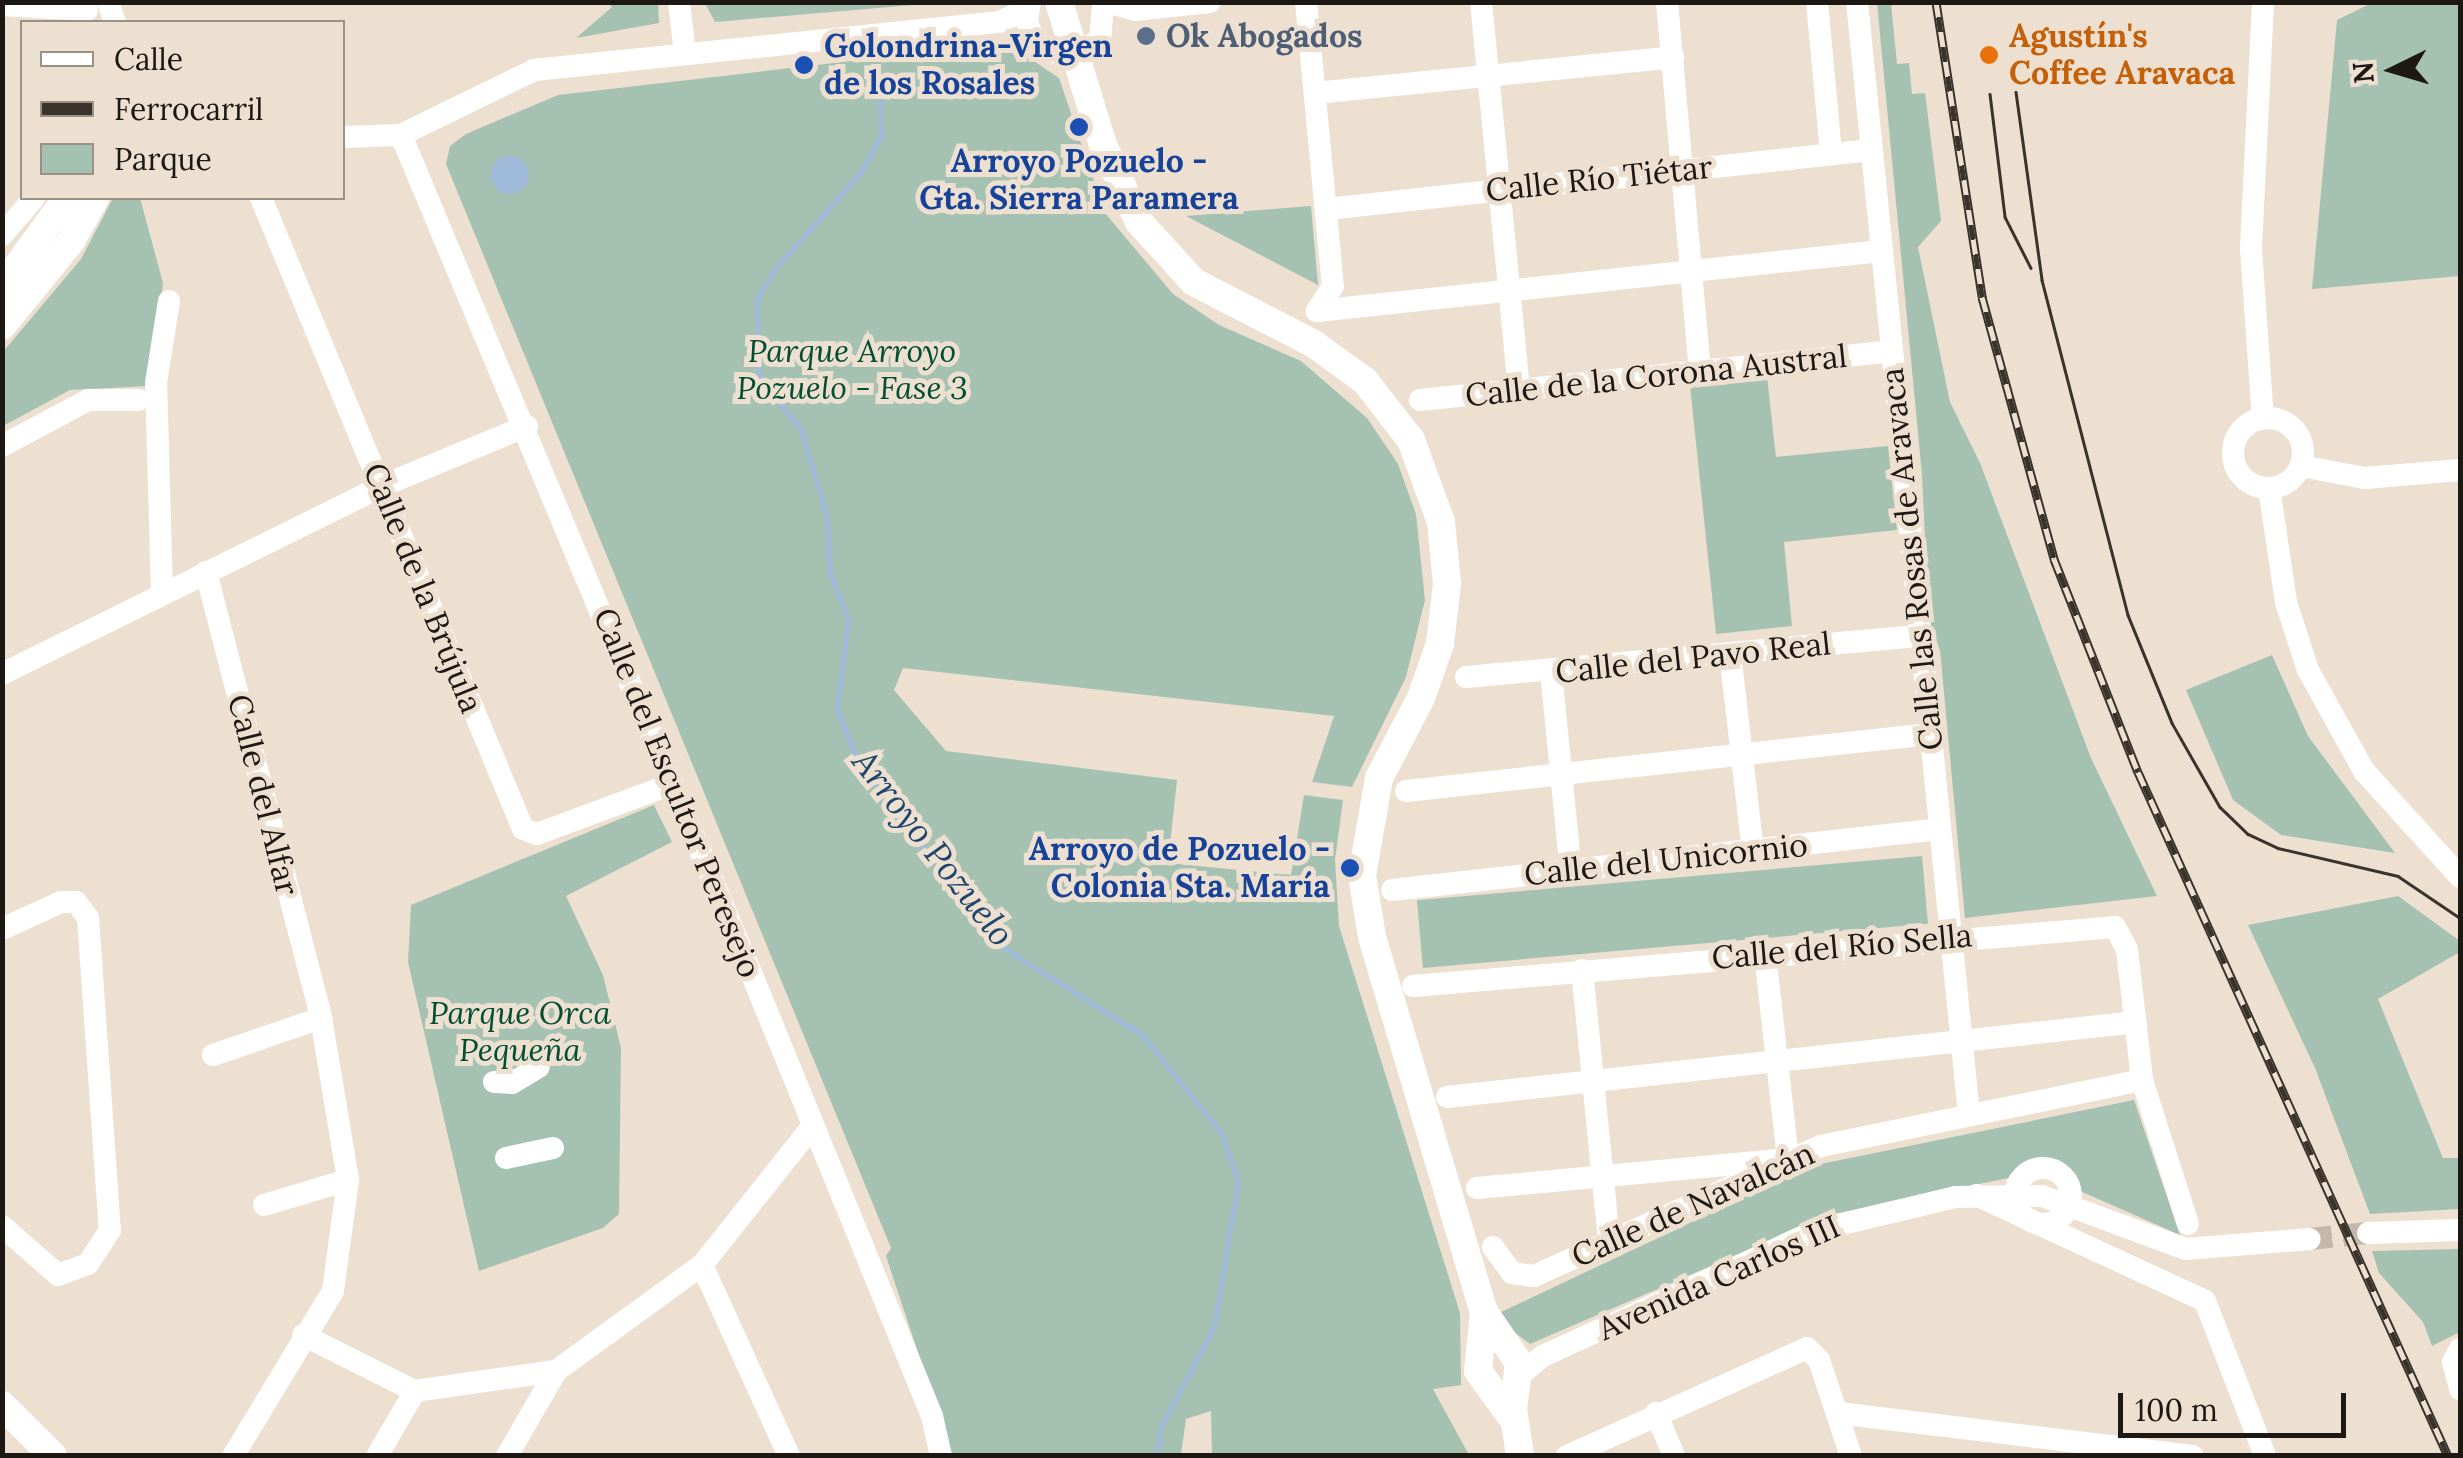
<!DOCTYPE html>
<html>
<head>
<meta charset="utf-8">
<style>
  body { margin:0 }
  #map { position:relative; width:2463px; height:1458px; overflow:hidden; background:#eee0d1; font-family:Lora,serif }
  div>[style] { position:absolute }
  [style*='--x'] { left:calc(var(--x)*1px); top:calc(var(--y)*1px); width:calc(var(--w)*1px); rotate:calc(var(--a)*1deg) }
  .green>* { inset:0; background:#a5c1b2; transform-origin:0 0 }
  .water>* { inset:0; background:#a1bcda }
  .round { border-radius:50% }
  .stream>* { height:5px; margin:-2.5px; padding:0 2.5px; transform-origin:2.5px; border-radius:2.5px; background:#a1bcda }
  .minor-tunnel>* { height:22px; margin-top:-11px; transform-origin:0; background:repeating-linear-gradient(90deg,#c4b8ab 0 22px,transparent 0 33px) }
  .minor>* { height:22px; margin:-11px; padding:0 11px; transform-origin:11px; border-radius:11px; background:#fff }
  .minor>.ring { margin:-11px; padding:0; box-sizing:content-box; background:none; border:22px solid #fff; border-radius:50% }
  .major>* { height:28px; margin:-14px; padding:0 14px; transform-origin:14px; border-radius:14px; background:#fff }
  .tram>* { height:2.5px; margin:-1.25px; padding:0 1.25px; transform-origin:1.25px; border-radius:1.25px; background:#39332c }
  .rail>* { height:9px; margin-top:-4.5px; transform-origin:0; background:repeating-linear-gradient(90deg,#eee0d1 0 15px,#39332c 0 30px); box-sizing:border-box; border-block:2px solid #39332c }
  .dots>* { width:28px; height:28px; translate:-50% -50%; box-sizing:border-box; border:5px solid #eee0d1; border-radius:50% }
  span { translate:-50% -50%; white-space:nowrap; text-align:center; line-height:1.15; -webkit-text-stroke:10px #eee0d1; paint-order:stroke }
  .service-label { font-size:32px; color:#4e5e75; font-weight:700 }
  .left { translate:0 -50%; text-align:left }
  .food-label { font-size:32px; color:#c56008; font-weight:700 }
  .transit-label { font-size:32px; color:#164399; font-weight:700 }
  .right { translate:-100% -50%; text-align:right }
  .street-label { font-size:32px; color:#1d1813 }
  .park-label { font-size:32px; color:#004e33; font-style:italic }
  .water-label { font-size:35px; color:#1e456d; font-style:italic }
  .frame { position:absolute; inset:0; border:5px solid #1d1813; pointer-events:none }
  .legend { position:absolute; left:20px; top:20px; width:325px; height:180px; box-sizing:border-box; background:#eee0d1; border:2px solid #9a9085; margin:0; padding:12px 18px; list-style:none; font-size:30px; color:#1d1813 }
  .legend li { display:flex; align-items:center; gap:20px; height:50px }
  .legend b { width:50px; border:2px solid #9a9085 }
  .north { position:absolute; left:2343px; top:20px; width:100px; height:100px; -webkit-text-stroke:8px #eee0d1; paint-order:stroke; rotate:265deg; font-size:28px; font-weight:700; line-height:40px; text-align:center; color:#1d1813 }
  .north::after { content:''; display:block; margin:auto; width:35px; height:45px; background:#1d1813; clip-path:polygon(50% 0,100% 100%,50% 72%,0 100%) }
  .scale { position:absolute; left:2118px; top:1393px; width:228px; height:45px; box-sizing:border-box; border:5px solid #1d1813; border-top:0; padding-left:12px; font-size:30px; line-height:35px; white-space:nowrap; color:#1d1813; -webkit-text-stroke:8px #eee0d1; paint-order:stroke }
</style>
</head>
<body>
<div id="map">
  <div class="green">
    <i style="clip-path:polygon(608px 3px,658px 3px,659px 23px,576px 38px,612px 7px)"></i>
    <i style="clip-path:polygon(705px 3px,705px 2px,936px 3px,715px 22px)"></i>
    <i style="clip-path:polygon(1877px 3px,1891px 3px,1897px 64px,1909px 63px,1912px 94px,1925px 93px,1941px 221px,1918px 247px,1950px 402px,1980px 463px,2091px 758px,2157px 896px,1965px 918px,1940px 650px,1929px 624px,1922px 475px)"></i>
    <i style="clip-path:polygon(2372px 3px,2460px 3px,2460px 276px,2312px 289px,2337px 20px)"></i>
    <i style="clip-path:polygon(1007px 43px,1059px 78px,1105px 213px,1173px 294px,1219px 325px,1301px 361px,1367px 418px,1398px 464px,1416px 514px,1425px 600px,1406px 677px,1352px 787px,1312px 782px,1334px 716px,903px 668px,894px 690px,946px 751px,1177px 780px,1168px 863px,1291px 875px,1304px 795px,1343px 800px,1335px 860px,1339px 926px,1460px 1313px,1461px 1385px,1433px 1389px,1469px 1455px,1212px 1455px,1211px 1411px,1186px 1419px,1181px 1455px,952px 1455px,886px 1256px,891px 1248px,446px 164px,450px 146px,466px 134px,558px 95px)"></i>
    <i style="clip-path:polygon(113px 198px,140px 198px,163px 283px,149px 386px,70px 390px,3px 426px,2px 353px,81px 259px)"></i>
    <i style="clip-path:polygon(1311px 206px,1318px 285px,1186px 216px)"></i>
    <i style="clip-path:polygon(1766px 368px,1776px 457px,1888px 446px,1897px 530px,1784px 542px,1792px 626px,1716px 634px,1689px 376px)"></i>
    <i style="clip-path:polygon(2272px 655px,2308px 736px,2395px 853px,2281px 835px,2233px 800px,2186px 690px)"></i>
    <i style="clip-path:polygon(654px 805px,672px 842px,566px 896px,603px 975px,621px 1048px,619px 1214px,603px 1228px,479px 1271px,408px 962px,411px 905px)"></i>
    <i style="left:1922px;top:856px;width:68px;height:507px;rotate:85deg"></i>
    <i style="clip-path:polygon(2398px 896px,2460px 941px,2460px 952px,2378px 999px,2443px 1158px,2460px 1158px,2460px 1209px,2370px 1214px,2315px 1068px,2248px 925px)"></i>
    <i style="clip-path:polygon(2134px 1100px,2180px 1235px,2080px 1191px,2068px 1169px,2049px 1159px,2027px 1163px,2013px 1177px,1829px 1215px,1530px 1344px,1502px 1323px,1501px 1312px,1811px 1166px)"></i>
    <i style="clip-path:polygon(2460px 1249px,2460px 1332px,2432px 1346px,2423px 1322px,2379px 1273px,2372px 1251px)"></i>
  </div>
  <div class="water">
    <i class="round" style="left:491px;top:156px;width:38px;height:38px"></i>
  </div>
  <div class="stream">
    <i style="--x:879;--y:74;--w:62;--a:88.2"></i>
    <i style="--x:881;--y:136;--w:41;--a:119.1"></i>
    <i style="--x:861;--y:172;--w:130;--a:131.6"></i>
    <i style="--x:775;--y:269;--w:35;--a:121"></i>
    <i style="--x:757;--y:299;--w:81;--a:88.6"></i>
    <i style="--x:759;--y:380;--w:65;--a:49.4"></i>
    <i style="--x:801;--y:429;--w:93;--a:73.7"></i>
    <i style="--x:827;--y:518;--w:55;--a:86.9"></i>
    <i style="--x:830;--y:573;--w:49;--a:68.6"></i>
    <i style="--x:848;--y:619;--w:92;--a:96.9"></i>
    <i style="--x:837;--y:710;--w:61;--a:67.7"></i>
    <i style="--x:860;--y:766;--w:227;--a:52.2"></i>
    <i style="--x:999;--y:945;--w:168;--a:32.1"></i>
    <i style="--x:1141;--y:1034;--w:129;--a:51"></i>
    <i style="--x:1222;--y:1134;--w:51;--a:71.6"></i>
    <i style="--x:1238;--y:1182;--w:147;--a:99.4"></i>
    <i style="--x:1214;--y:1327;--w:115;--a:117.9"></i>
    <i style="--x:1160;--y:1429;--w:27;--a:96"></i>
  </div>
  <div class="minor-tunnel">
    <i style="--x:2310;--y:1239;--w:58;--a:-5.9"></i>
  </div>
  <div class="minor">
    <i style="--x:108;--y:2;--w:21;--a:71"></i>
    <i style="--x:679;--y:2;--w:52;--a:83.4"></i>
    <i style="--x:1030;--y:2;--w:20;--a:99"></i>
    <i style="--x:1027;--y:22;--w:22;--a:68"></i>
    <i style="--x:1035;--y:42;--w:35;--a:27"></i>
    <i style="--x:1066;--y:58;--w:38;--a:-28"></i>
    <i style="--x:1100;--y:40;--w:38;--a:-85"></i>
    <i style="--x:1107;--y:2;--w:29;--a:16"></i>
    <i style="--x:1135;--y:10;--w:75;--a:-6.1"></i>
    <i style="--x:1306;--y:2;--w:285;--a:84.6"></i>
    <i style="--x:1333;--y:286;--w:30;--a:123"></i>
    <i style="--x:1481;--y:2;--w:389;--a:84.4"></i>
    <i style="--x:1667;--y:2;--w:371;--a:84.9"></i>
    <i style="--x:1817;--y:2;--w:153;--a:84.7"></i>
    <i style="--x:1857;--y:2;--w:1119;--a:84.25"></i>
    <i style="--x:2263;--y:2;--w:247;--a:92.8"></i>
    <i style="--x:2251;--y:249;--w:170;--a:86"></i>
    <i style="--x:2;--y:5;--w:85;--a:3.4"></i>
    <i style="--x:1315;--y:93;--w:360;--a:-5.7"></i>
    <i style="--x:401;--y:135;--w:910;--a:67.32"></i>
    <i style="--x:752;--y:975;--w:476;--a:67.8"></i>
    <i style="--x:932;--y:1416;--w:41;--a:77.3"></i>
    <i style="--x:342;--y:137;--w:59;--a:-1.9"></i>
    <i style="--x:401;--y:135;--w:148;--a:-26"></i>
    <i style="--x:534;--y:70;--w:468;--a:-5.9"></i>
    <i style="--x:1000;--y:22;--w:31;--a:-27"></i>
    <i style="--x:261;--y:198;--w:683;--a:67.45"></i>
    <i style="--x:523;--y:829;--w:15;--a:20"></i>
    <i style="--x:537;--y:834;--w:144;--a:-20.3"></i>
    <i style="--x:1327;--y:209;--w:547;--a:-6.19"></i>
    <i style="--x:2;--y:235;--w:49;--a:-49.1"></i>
    <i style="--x:1317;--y:311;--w:567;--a:-6.07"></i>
    <i style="--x:1420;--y:400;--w:474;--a:-5.9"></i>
    <i class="ring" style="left:2233px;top:418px;width:48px;height:48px"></i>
    <i style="--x:2;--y:446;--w:98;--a:-28.1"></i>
    <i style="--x:88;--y:400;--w:50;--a:0"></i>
    <i style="--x:2301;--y:466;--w:65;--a:10.6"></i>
    <i style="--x:2365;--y:478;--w:95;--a:-4.8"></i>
    <i style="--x:2269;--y:488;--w:115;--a:81.5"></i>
    <i style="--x:2286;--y:602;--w:71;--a:72.1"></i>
    <i style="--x:2308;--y:670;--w:115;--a:61"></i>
    <i style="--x:2364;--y:771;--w:143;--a:47.8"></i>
    <i style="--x:206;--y:572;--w:461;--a:75.5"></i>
    <i style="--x:321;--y:1018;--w:164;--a:80.5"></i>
    <i style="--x:348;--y:1180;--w:112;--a:97.7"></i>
    <i style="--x:333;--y:1291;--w:193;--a:121.2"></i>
    <i style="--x:162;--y:594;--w:211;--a:-91.6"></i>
    <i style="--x:156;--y:383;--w:83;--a:-81"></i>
    <i style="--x:1730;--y:653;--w:200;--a:83.4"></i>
    <i style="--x:1551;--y:672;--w:200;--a:84.3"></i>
    <i style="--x:2;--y:674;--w:424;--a:-26.3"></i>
    <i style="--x:382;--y:486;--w:157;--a:-22.5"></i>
    <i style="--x:1466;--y:677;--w:456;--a:-5.2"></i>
    <i style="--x:1406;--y:791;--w:527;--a:-6.21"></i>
    <i style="--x:1392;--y:890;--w:551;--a:-6.35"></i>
    <i style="--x:2;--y:929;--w:65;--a:-24.6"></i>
    <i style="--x:61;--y:902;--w:15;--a:0"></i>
    <i style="--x:76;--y:902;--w:20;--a:53"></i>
    <i style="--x:88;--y:918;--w:313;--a:86"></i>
    <i style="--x:110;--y:1230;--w:40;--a:122.9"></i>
    <i style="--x:88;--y:1264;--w:32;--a:160"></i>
    <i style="--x:58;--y:1275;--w:74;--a:-138.8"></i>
    <i style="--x:1582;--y:970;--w:273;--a:84.3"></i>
    <i style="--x:1413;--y:986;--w:704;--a:-4.8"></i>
    <i style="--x:2115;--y:927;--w:26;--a:62"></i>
    <i style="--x:2127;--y:950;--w:131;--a:83.4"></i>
    <i style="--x:2142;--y:1080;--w:151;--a:72.3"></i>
    <i style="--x:213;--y:1055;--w:114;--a:-18.9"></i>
    <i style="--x:494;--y:1082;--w:18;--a:3"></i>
    <i style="--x:512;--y:1083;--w:31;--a:-31"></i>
    <i style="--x:1447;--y:1097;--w:693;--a:-6.21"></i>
    <i style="--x:506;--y:1158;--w:48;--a:-12"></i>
    <i class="ring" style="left:2015px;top:1168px;width:34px;height:34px"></i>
    <i style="--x:1477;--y:1188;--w:312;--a:-5.3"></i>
    <i style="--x:1788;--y:1159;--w:206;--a:-96.4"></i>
    <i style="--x:1976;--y:1195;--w:252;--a:24.8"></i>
    <i style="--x:2205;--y:1301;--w:166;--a:68.8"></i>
    <i style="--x:264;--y:1205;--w:88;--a:-16.6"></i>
    <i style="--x:2368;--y:1233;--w:92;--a:-1.9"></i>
    <i style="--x:1493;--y:1247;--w:32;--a:54"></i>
    <i style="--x:1512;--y:1273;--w:22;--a:8"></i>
    <i style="--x:1534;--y:1276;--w:315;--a:-24.4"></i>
    <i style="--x:1821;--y:1146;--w:328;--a:-11.6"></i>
    <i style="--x:702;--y:1265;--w:210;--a:65.5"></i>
    <i style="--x:303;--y:1335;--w:125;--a:26.6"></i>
    <i style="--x:415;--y:1391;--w:142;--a:-8.1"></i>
    <i style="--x:556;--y:1371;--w:180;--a:-36"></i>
    <i style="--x:702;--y:1265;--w:175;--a:-51.5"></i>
    <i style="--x:2460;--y:1349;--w:15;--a:118"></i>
    <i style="--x:2453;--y:1362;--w:28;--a:75"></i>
    <i style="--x:1520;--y:1375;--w:30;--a:-40"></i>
    <i style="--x:1543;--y:1356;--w:302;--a:-24.7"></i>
    <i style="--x:1817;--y:1230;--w:142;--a:-13.4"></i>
    <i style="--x:1955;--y:1197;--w:87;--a:-0.7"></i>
    <i style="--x:2042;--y:1196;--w:153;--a:20.2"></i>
    <i style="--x:2186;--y:1249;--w:124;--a:-4.6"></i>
    <i style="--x:1656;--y:1413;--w:47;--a:67.3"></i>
    <i style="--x:1838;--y:1413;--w:357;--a:6.9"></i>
    <i style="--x:377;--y:1456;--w:75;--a:-59.7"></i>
    <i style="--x:507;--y:1456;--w:98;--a:-60"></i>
    <i style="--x:1567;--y:1456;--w:263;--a:-24.2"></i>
    <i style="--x:1807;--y:1348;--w:17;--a:45"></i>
    <i style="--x:1819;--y:1360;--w:101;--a:71.6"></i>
  </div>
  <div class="major">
    <i style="--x:1059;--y:2;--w:150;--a:72.9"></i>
    <i style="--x:1103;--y:145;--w:85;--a:64.9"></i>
    <i style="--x:1139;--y:222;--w:81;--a:47.5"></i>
    <i style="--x:1194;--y:282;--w:135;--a:27.3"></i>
    <i style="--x:1314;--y:344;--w:63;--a:36"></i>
    <i style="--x:1365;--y:381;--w:75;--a:52.1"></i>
    <i style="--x:1411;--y:440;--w:87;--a:69.9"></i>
    <i style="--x:1441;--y:522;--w:62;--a:84.5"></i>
    <i style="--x:1447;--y:584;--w:60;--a:96.7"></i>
    <i style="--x:1440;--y:644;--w:57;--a:109.4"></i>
    <i style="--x:1421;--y:698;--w:90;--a:117.7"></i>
    <i style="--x:1379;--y:778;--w:98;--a:99.9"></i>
    <i style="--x:1362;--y:875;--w:63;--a:80.8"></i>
    <i style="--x:1372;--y:937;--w:391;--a:73.4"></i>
    <i style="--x:1484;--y:1312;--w:62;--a:55.5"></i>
    <i style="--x:1519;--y:1363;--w:46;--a:97.4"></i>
    <i style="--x:1513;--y:1409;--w:48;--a:81.5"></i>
    <i style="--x:2;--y:287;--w:110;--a:-53.9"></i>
    <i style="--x:2;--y:326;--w:109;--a:-50.9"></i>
    <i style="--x:71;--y:241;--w:49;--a:-60.8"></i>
    <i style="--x:1484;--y:1312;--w:59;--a:95.8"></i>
    <i style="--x:1478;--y:1371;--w:59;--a:53.9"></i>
    <i style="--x:2;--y:1405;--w:72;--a:45"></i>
  </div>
  <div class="tram">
    <i style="--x:2016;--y:92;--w:190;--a:82.1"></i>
    <i style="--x:2042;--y:280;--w:346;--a:75.6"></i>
    <i style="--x:2128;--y:615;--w:117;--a:67.8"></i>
    <i style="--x:2172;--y:723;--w:97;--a:60.3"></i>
    <i style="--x:2220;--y:807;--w:39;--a:44"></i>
    <i style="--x:2248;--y:834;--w:33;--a:25"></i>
    <i style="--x:2278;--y:848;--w:123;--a:13.1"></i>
    <i style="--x:2398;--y:876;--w:75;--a:34.1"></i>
    <i style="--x:1990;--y:94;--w:124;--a:83"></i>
    <i style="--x:2005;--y:217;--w:57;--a:63"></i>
  </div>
  <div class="rail">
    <i style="--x:1936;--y:2;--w:299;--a:81.1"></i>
    <i style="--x:1982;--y:297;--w:272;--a:74.6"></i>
    <i style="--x:2054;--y:559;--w:229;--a:68.5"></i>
    <i style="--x:2138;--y:772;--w:751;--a:65.62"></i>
  </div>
  <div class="dots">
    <i style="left:1146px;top:36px;background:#5c6f8a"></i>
    <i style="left:1989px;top:55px;background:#e8710a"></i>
    <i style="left:804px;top:65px;background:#1a4fb4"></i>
    <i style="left:1079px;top:127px;background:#1a4fb4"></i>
    <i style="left:1350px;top:868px;background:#1a4fb4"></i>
  </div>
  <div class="service-label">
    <span class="left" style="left:1166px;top:36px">Ok Abogados</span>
  </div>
  <div class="food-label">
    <span class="left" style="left:2009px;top:55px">Agustín's<br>Coffee Aravaca</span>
  </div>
  <div class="transit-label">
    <span class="left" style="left:824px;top:65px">Golondrina-Virgen<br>de los Rosales</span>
    <span style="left:1079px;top:180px">Arroyo Pozuelo -<br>Gta. Sierra Paramera</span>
    <span class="right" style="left:1330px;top:868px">Arroyo de Pozuelo -<br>Colonia Sta. María</span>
  </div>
  <div class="street-label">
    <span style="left:1599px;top:179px;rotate:-6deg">Calle Río Tiétar</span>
    <span style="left:1656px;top:376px;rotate:-6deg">Calle de la Corona Austral</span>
    <span style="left:1912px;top:559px;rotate:-96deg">Calle las Rosas de Aravaca</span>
    <span style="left:423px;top:588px;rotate:68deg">Calle de la Brújula</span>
    <span style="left:1693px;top:658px;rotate:-6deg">Calle del Pavo Real</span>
    <span style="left:677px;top:793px;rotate:68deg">Calle del Escultor Peresejo</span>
    <span style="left:263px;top:795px;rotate:76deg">Calle del Alfar</span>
    <span style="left:1666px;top:860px;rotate:-6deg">Calle del Unicornio</span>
    <span style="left:1842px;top:947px;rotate:-5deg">Calle del Río Sella</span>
    <span style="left:1693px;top:1205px;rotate:-24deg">Calle de Navalcán</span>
    <span style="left:1719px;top:1278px;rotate:-24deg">Avenida Carlos III</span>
  </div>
  <div class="park-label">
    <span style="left:852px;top:370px">Parque Arroyo<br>Pozuelo - Fase 3</span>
    <span style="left:520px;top:1032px">Parque Orca<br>Pequeña</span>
  </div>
  <div class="water-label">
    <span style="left:933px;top:848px;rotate:52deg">Arroyo Pozuelo</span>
  </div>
  <div class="frame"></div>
  <ul class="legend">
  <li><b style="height:12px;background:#fff"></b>Calle</li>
  <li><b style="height:12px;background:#39332c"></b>Ferrocarril</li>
  <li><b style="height:28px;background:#a5c1b2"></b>Parque</li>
  </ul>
  <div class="north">N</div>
  <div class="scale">100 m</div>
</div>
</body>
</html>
